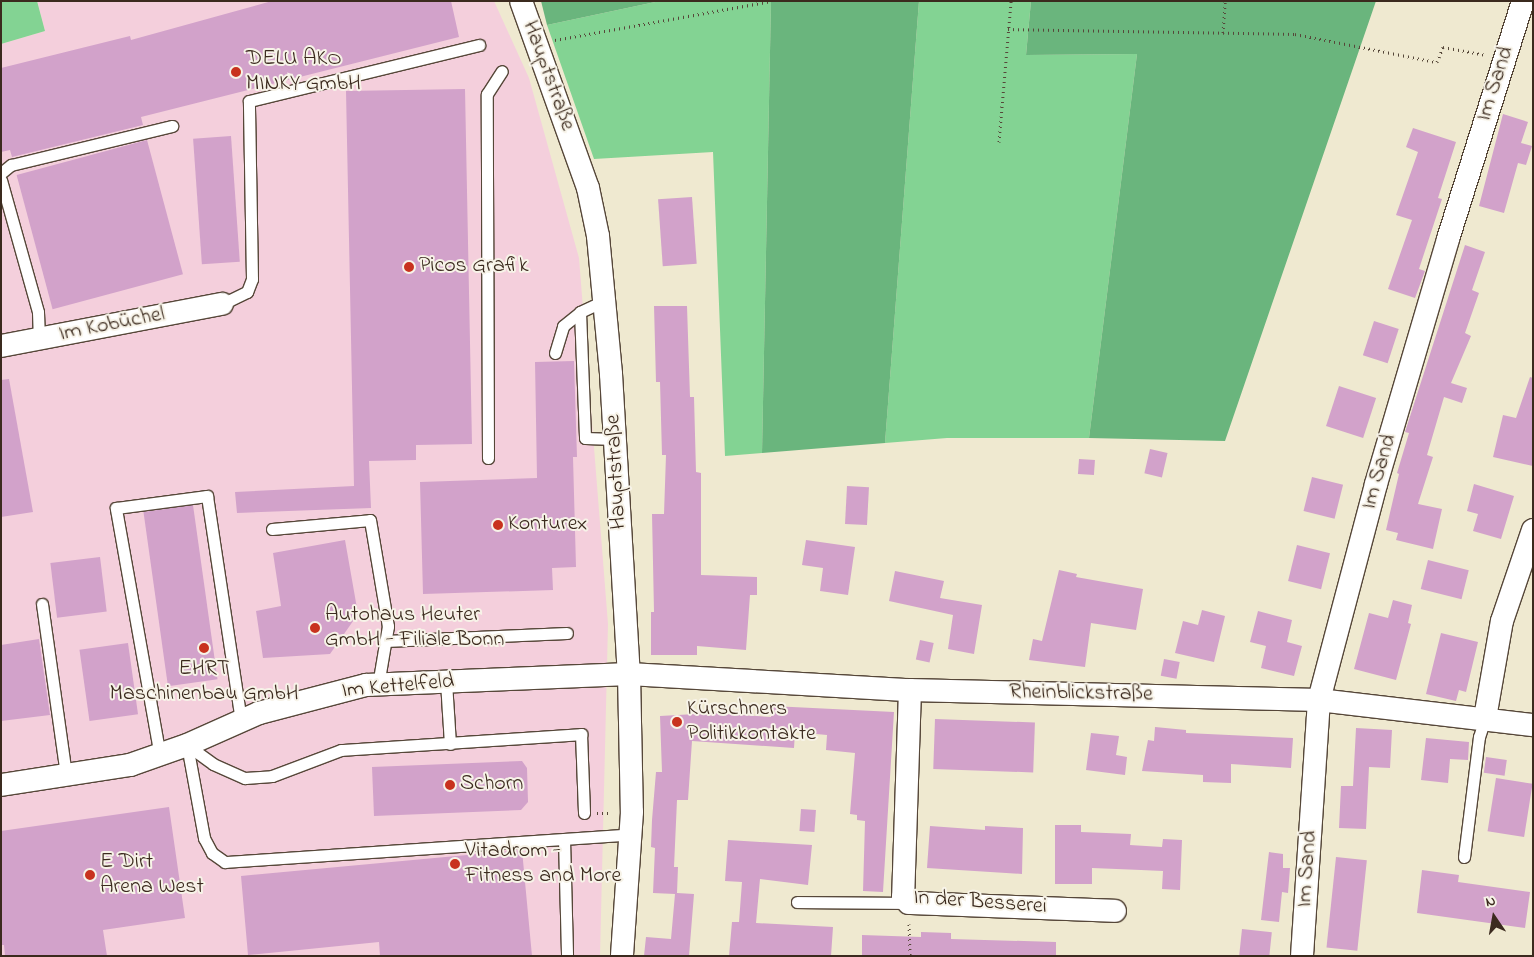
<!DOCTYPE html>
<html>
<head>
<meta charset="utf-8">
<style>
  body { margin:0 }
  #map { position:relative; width:1534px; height:957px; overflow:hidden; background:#efe9d0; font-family:"Indie Flower",sans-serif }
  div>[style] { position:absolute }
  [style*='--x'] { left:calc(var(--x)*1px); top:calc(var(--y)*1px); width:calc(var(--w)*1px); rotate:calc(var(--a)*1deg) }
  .built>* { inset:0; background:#f4cfdc }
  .green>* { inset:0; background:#83d393 }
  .forest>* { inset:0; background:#6ab57d }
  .building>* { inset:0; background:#d2a2ca; transform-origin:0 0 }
  .path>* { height:3px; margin-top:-1.5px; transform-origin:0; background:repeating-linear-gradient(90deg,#564739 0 1px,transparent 0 5px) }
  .roads { filter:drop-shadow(1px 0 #564739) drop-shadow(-1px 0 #564739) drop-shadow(0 1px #564739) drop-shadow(0 -1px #564739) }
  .lane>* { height:11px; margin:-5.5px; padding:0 5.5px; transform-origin:5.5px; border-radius:5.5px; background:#fff }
  .street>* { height:22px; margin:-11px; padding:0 11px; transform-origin:11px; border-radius:11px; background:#fff }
  .dots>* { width:14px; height:14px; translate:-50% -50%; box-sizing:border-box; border:2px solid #f7f3e8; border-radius:50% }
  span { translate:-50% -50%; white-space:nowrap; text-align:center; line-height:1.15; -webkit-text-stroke:4px #f7f3e8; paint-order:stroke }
  .poi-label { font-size:22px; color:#3b2a1e }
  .left { translate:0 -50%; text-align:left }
  .street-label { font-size:22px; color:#3b2a1e }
  .frame { position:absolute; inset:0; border:2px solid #3b2a1e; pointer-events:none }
  .north { position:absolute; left:1469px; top:892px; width:50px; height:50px; -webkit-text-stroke:4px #f7f3e8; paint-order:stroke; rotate:348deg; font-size:14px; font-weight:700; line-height:20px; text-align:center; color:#3b2a1e }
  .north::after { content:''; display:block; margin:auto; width:18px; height:22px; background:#3b2a1e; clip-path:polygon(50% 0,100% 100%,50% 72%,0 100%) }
</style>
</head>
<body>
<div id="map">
  <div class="built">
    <i style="clip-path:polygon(37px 1px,494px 1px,529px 78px,579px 258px,608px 624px,600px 956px,1px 956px,1px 44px,45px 31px)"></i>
  </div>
  <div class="green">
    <i style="clip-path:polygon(1px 1px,37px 1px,45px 31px,1px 44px)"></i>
    <i style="clip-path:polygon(660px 1px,771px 1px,762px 453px,725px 456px,713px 152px,594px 159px,547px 25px)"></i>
    <i style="clip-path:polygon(919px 1px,1031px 1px,1026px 55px,1137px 54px,1089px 438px,947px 438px,885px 443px)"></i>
  </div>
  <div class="forest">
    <i style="clip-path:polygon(541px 1px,660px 1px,547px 25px)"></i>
    <i style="clip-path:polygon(771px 1px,919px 1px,885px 443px,762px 453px)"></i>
    <i style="clip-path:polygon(1031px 1px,1376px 1px,1225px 441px,1089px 438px,1137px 54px,1026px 55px)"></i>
  </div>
  <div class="building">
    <i style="clip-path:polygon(272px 1px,451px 1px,459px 37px,141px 117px,143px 125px,12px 157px,10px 150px,1px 152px,1px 68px,130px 36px,131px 40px)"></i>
    <i style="clip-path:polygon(465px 89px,472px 444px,416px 445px,416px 460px,369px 461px,371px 508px,237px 513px,235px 492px,354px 486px,346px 91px)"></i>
    <i style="clip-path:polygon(1503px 114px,1528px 122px,1521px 143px,1532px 146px,1526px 165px,1518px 163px,1504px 213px,1479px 206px)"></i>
    <i style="clip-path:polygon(1413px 128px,1456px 142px,1438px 198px,1442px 199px,1419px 269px,1425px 271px,1415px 298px,1388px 289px,1412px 220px,1396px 215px,1418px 152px,1406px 147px)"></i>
    <i style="left:231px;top:136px;width:126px;height:38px;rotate:86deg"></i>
    <i style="left:147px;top:140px;width:139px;height:135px;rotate:75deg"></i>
    <i style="left:692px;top:197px;width:67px;height:34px;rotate:86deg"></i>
    <i style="clip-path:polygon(1465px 245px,1485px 252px,1472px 290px,1479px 293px,1465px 333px,1471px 336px,1451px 383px,1467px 388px,1462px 403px,1444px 397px,1427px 455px,1433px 457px,1418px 504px,1442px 509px,1433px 549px,1396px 540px,1398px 533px,1386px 530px,1399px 474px,1397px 473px,1409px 433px,1405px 432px)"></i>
    <i style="clip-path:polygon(654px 306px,687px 306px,690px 397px,694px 397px,696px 472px,701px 473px,701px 575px,757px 577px,757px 595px,750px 595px,746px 650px,697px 646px,697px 655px,651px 655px,651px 612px,654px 612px,652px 514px,664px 514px,666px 455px,662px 455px,660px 382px,656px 382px)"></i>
    <i style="left:1374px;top:321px;width:26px;height:36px;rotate:18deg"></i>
    <i style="clip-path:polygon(574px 361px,577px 457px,573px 457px,576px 567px,552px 568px,553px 590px,423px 594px,420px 482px,537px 478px,535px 362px)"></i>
    <i style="clip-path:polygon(1530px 377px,1533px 378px,1533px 466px,1493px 457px,1503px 415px,1516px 418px)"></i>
    <i style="clip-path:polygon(9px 379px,33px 512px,1px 517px,1px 380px)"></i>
    <i style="left:1339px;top:386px;width:39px;height:42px;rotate:18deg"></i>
    <i style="left:1150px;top:449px;width:18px;height:25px;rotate:13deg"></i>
    <i style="left:1079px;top:459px;width:16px;height:15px;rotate:4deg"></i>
    <i style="left:1312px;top:477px;width:32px;height:35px;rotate:14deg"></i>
    <i style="clip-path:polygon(1474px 484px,1514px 496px,1501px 539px,1473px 531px,1478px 514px,1467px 511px)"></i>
    <i style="left:847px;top:486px;width:22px;height:38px;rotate:3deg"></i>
    <i style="left:193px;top:505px;width:176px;height:50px;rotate:82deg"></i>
    <i style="clip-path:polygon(345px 540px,358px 614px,330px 654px,263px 658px,256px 611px,281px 606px,273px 553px)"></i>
    <i style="clip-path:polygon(806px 540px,855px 547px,848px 595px,820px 591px,823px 568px,802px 565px)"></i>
    <i style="left:1297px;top:545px;width:34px;height:37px;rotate:14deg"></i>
    <i style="left:100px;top:557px;width:55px;height:50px;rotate:83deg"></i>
    <i style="left:1428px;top:560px;width:42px;height:30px;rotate:14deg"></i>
    <i style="clip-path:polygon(1059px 570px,1077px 574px,1076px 577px,1143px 589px,1136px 630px,1091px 623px,1085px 667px,1029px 660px,1033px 639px,1042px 641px)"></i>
    <i style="clip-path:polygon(895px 571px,944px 581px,940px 598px,982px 605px,974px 654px,948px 649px,953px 615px,889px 601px)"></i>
    <i style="clip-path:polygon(1393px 600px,1412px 605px,1408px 623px,1411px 624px,1396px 680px,1354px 669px,1369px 613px,1388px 618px)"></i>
    <i style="clip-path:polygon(1202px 610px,1225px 616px,1214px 662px,1175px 653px,1183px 621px,1198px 625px)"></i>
    <i style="clip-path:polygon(1258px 611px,1292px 620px,1287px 642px,1302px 646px,1294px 676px,1261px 668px,1266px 646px,1250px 642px)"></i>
    <i style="clip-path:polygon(1441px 633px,1478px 642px,1466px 692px,1459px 690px,1456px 701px,1426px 694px)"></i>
    <i style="clip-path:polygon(39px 639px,50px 715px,1px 721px,1px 645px)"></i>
    <i style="left:920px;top:640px;width:14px;height:20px;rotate:12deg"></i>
    <i style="left:128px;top:643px;width:72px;height:49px;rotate:82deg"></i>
    <i style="left:1164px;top:659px;width:16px;height:17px;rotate:11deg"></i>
    <i style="clip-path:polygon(772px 706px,894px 712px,883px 892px,863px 891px,865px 821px,857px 820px,857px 815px,850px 814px,855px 753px,826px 750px,827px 735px,795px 732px,794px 748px,692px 741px,688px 800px,677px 800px,674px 867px,678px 867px,677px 893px,694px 894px,689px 956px,644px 956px,646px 937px,671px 939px,675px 894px,653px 893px,655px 848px,651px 847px,652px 820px,656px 772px,662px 772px,660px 716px,713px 713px,771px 717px)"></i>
    <i style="left:935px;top:719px;width:100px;height:50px;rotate:2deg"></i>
    <i style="clip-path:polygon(1155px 727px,1186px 730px,1186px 733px,1293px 738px,1291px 768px,1231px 764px,1231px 783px,1203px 782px,1203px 775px,1142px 771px,1148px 740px,1154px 741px)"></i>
    <i style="clip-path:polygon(1356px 728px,1392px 730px,1390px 768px,1369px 767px,1366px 829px,1339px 828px,1341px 786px,1353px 786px)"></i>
    <i style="clip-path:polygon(1091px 733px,1119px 736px,1116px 755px,1127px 757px,1125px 775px,1086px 770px)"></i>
    <i style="clip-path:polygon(1426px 738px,1469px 742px,1468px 760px,1450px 759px,1448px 783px,1421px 780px)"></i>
    <i style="left:1486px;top:757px;width:21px;height:16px;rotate:8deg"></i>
    <i style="clip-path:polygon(522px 761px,527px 768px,528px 802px,521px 810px,374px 816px,372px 767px)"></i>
    <i style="left:1496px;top:778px;width:37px;height:54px;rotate:9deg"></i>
    <i style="clip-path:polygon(169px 807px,185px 918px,103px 930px,107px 956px,5px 956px,4px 945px,1px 945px,1px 831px)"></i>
    <i style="left:801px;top:809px;width:15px;height:22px;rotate:4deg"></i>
    <i style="clip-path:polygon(1055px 825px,1081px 825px,1081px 832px,1131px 834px,1130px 845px,1162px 847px,1163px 839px,1182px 840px,1180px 890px,1162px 889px,1163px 871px,1141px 870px,1092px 868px,1092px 884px,1055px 884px)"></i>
    <i style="clip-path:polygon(930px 826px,985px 830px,985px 826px,1023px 828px,1022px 874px,927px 868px)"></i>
    <i style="clip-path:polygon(728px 840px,812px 845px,808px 885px,760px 879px,756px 923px,833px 927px,831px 956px,729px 956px,732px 922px,739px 922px,742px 882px,725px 881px)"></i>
    <i style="clip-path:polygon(522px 850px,532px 956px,380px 956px,379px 942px,248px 955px,241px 876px)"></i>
    <i style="clip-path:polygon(1269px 852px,1283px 854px,1283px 868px,1290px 868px,1288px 893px,1282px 892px,1279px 922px,1261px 920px)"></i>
    <i style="left:1336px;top:857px;width:31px;height:91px;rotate:6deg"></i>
    <i style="clip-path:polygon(1422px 870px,1459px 875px,1458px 882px,1530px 892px,1525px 928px,1417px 913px)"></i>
    <i style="left:1242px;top:929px;width:30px;height:27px;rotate:6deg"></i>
    <i style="clip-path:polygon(921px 932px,951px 933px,951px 939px,1056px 942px,1056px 956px,862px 956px,862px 935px,921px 937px)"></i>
  </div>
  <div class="path">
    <i style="--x:1008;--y:29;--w:287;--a:1"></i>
    <i style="--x:1295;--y:34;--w:145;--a:11.2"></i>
    <i style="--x:1437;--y:62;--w:16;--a:-68"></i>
    <i style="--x:1443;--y:47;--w:44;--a:10.5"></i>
    <i style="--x:1223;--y:33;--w:32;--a:-86"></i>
    <i style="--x:555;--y:40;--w:219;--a:-10.2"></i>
    <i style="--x:999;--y:142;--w:142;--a:-85.1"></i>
    <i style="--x:597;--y:813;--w:14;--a:0"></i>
    <i style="--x:909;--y:924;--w:32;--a:88"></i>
  </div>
  <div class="roads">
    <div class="lane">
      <i style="--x:1;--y:173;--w:13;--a:-39"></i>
      <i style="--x:11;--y:165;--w:166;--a:-13.6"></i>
      <i style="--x:1;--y:180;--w:137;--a:74.3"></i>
      <i style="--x:38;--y:312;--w:26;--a:88"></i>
      <i style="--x:222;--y:304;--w:28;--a:-26"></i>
      <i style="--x:247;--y:292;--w:14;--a:-69"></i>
      <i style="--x:252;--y:279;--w:178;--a:-91"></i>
      <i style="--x:249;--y:101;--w:237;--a:-13.7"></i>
      <i style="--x:580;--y:312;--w:126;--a:87.7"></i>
      <i style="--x:585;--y:438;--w:30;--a:2"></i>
      <i style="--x:555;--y:353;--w:28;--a:-73"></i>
      <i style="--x:563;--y:326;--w:22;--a:-39"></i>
      <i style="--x:580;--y:312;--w:26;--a:-25"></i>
      <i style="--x:488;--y:458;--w:364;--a:-90.2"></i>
      <i style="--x:487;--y:94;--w:27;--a:-57"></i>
      <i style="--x:272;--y:529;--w:98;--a:-5.2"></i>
      <i style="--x:370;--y:520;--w:108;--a:80.4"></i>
      <i style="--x:388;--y:626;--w:60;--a:99.6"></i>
      <i style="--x:42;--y:604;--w:173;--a:82"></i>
      <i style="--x:385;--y:641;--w:182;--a:-2.5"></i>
      <i style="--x:446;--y:682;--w:62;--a:86.3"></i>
      <i style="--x:187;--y:745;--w:95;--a:79.6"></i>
      <i style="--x:204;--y:838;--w:17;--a:62"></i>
      <i style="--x:212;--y:853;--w:16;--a:35"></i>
      <i style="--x:225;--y:862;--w:407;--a:-3.9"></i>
      <i style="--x:187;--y:745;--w:32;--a:36"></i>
      <i style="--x:213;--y:764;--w:35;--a:24"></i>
      <i style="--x:245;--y:778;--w:27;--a:-4"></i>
      <i style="--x:272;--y:776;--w:74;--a:-20.6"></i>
      <i style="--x:341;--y:750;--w:241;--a:-3.8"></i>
      <i style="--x:581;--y:734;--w:79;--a:87.8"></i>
      <i style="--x:160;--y:756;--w:252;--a:-100.1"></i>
      <i style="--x:116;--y:508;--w:92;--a:-7.5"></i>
      <i style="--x:207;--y:496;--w:227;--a:81.4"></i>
      <i style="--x:564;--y:839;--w:117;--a:88.5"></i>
      <i style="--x:1464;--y:857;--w:121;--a:-82.9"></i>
      <i style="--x:1479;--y:737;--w:20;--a:-72"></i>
      <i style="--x:797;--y:902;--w:110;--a:0.5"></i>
    </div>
    <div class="street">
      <i style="--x:521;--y:1;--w:199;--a:70.3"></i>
      <i style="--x:588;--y:188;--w:49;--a:78.2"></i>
      <i style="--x:598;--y:236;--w:139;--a:84.6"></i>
      <i style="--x:611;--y:374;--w:301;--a:86.6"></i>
      <i style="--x:629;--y:674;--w:138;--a:88.8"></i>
      <i style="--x:632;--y:812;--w:144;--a:94"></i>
      <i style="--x:1;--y:346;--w:225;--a:-10.8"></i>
      <i style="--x:910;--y:690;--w:207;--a:91.9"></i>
      <i style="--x:903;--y:897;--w:8;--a:45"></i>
      <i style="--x:909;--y:903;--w:206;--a:2.2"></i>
      <i style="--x:1485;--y:718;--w:98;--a:-80.1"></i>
      <i style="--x:1502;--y:621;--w:96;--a:-71.2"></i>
      <i style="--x:1;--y:785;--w:131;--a:-8.8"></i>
      <i style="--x:130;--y:765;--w:60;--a:-19.3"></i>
      <i style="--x:187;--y:745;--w:79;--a:-24"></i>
      <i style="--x:259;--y:713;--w:111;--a:-14.7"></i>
      <i style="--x:366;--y:685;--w:263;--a:-2.4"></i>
      <i style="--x:629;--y:674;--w:281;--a:3.3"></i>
      <i style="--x:910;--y:690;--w:409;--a:1.4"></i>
      <i style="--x:1319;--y:700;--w:215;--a:6.7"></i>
      <i style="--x:1302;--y:956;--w:257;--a:-86.2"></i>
      <i style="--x:1319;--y:700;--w:223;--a:-75.2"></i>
      <i style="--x:1376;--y:484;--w:255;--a:-73.6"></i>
      <i style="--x:1448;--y:239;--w:250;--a:-72.5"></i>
    </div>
  </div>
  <div class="dots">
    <i style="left:236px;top:72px;background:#c8321e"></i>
    <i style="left:409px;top:267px;background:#c8321e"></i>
    <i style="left:498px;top:525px;background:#c8321e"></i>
    <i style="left:315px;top:628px;background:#c8321e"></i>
    <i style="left:204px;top:648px;background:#c8321e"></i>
    <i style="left:677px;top:722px;background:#c8321e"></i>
    <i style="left:450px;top:785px;background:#c8321e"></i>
    <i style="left:455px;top:864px;background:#c8321e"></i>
    <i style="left:90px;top:875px;background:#c8321e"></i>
  </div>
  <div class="poi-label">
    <span class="left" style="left:246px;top:72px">DELU AKO<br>MINKY GmbH</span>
    <span class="left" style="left:419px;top:267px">Picos Grafik</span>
    <span class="left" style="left:508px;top:525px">Konturex</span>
    <span class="left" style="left:325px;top:628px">Autohaus Heuter<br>GmbH - Filiale Bonn</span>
    <span style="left:204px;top:682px">EHRT<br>Maschinenbau GmbH</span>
    <span class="left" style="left:687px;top:722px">Kürschners<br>Politikkontakte</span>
    <span class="left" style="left:460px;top:785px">Schorn</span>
    <span class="left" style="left:465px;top:864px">Vitadrom -<br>Fitness and More</span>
    <span class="left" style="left:100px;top:875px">E Dirt<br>Arena West</span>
  </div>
  <div class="street-label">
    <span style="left:548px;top:76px;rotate:70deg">Hauptstraße</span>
    <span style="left:1496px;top:84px;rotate:-72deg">Im Sand</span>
    <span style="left:112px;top:325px;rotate:-11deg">Im Kobüchel</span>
    <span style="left:617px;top:472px;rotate:-93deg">Hauptstraße</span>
    <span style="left:1380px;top:472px;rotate:-74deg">Im Sand</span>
    <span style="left:398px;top:687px;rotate:-5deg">Im Kettelfeld</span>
    <span style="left:1081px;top:694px;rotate:1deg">Rheinblickstraße</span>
    <span style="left:1308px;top:869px;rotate:-86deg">Im Sand</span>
    <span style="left:980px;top:903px;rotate:4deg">In der Besserei</span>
  </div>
  <div class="frame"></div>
  <div class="north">N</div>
</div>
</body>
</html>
